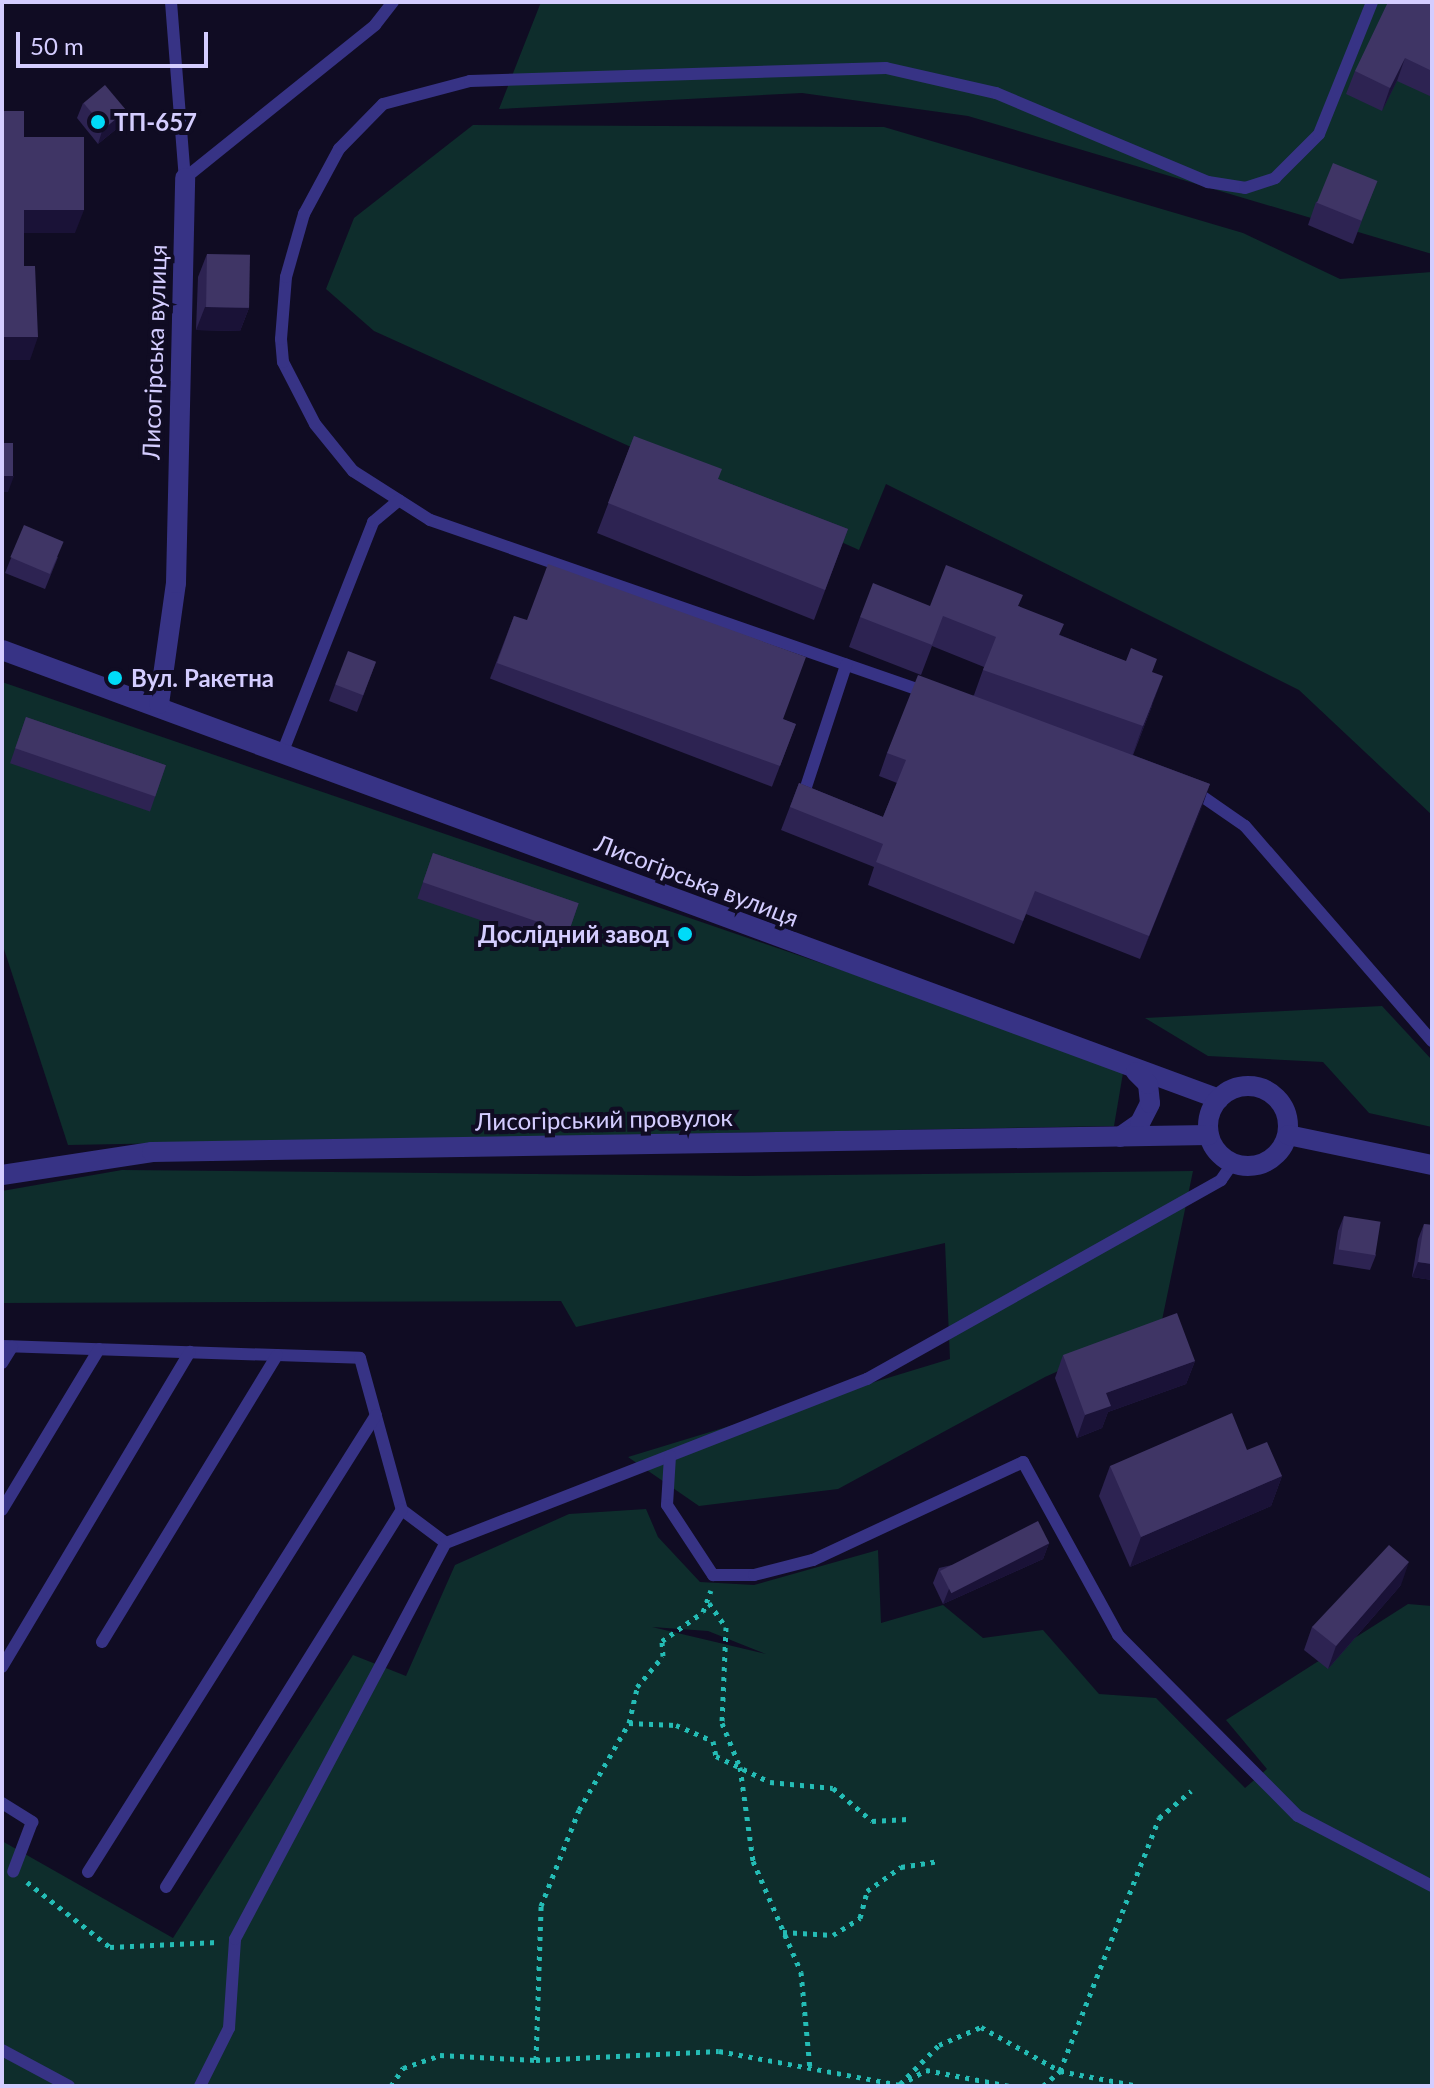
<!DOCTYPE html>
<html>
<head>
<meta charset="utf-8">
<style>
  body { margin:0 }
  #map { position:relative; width:1434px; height:2088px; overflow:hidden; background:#100c23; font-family:Lato,sans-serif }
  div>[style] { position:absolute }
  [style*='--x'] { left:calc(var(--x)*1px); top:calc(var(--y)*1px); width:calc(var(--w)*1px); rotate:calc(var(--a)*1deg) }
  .green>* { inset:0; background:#0e2d2c }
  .path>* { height:5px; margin-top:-2.5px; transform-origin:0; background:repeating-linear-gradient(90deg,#24bcb5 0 4px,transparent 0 10px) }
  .lane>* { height:12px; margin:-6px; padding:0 6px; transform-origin:6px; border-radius:6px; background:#373385 }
  .street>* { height:20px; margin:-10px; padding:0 10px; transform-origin:10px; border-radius:10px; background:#373385 }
  .street>.ring { margin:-10px; padding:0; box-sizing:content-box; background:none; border:20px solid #373385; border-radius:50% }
  .wall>* { inset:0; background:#2d2352; transform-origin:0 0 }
  .shaded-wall>* { inset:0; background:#1a1237 }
  .building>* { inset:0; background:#3f3565; transform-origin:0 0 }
  .dots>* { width:22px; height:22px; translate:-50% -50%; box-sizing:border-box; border:4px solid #100c23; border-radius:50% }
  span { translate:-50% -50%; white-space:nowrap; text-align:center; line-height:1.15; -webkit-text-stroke:8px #100c23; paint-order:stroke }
  .poi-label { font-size:24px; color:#d4cdff; font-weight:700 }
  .left { translate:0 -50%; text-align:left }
  .right { translate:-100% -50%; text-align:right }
  .street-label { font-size:24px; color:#d4cdff }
  .frame { position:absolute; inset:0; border:4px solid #d4cdff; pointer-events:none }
  .scale { position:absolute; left:16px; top:32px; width:192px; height:36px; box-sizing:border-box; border:4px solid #d4cdff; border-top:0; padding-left:10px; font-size:24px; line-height:28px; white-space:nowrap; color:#d4cdff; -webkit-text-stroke:6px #100c23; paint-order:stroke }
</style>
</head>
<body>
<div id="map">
  <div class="green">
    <i style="clip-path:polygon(541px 2px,1432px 2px,1432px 254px,968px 116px,802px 93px,499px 109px)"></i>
    <i style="clip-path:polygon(473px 125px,884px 127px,1243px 233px,1340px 279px,1432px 272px,1432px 815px,1299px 690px,886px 484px,859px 550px,374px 331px,326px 289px,354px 218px)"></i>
    <i style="clip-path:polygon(2px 682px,1124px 1067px,1114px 1126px,68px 1145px,2px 943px)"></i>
    <i style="clip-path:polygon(1382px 1006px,1432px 1060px,1432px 1127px,1369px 1113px,1323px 1062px,1208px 1056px,1145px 1018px)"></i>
    <i style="clip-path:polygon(122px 1170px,746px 1176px,1193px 1171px,1161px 1325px,1045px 1377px,838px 1489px,699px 1506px,628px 1457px,950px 1359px,945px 1243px,576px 1327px,561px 1301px,2px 1303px,2px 1191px)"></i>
    <i style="clip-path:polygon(evenodd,646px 1509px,658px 1537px,700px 1582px,754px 1585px,878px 1550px,881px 1623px,943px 1605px,983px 1638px,1043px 1630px,1099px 1694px,1156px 1698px,1245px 1788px,1267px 1769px,1226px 1720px,1408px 1604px,1432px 1606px,1432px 2086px,2px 2086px,2px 1841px,173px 1938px,353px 1655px,406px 1676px,455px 1565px,569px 1514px,646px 1509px,652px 1627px,708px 1631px,766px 1654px,652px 1627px)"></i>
  </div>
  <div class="path">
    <i style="--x:709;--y:1603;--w:29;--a:55"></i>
    <i style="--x:726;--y:1627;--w:96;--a:92.4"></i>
    <i style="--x:722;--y:1723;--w:48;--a:67.8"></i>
    <i style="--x:740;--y:1767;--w:95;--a:82.1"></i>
    <i style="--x:753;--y:1861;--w:121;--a:66.6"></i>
    <i style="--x:801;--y:1972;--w:97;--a:84.7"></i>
    <i style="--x:629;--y:1723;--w:37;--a:-77"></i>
    <i style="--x:637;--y:1687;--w:40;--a:-50"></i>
    <i style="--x:663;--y:1656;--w:15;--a:-94"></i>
    <i style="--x:662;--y:1641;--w:50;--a:-35.3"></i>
    <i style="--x:703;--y:1612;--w:23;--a:-70"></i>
    <i style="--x:27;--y:1882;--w:105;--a:38.1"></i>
    <i style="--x:110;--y:1947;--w:108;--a:-2.7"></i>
    <i style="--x:783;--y:1932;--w:50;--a:3.4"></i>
    <i style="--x:833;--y:1935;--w:32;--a:-32"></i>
    <i style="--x:860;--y:1918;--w:28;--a:-75"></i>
    <i style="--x:867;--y:1891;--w:42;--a:-35.2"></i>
    <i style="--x:901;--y:1867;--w:37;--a:-9"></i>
    <i style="--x:536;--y:2060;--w:154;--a:-88.1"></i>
    <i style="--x:541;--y:1906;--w:103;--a:-68.4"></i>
    <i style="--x:579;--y:1810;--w:100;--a:-60.1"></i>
    <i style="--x:629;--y:1723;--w:47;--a:2.4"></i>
    <i style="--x:676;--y:1725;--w:40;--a:23.4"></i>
    <i style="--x:713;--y:1741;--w:15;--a:79"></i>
    <i style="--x:716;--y:1756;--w:60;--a:25.7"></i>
    <i style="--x:770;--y:1782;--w:63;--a:5.4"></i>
    <i style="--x:833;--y:1788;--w:51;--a:40.2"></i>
    <i style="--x:872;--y:1821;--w:36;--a:-3"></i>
    <i style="--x:900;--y:2084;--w:55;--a:-45"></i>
    <i style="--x:939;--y:2045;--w:46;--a:-23.2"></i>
    <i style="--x:981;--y:2027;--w:90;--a:29.1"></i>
    <i style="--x:1060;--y:2071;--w:272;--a:-68.6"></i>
    <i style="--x:1159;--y:1818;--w:42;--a:-40.2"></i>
    <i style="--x:391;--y:2086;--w:22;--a:-56"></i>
    <i style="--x:403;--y:2068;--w:39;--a:-19"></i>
    <i style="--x:440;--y:2055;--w:96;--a:3"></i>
    <i style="--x:536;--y:2060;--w:183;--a:-2.8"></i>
    <i style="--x:719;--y:2051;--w:184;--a:10.6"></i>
    <i style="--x:900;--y:2085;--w:30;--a:-30"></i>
    <i style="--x:926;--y:2070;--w:85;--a:10.9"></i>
    <i style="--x:1043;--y:2086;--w:23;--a:-41"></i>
    <i style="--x:1060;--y:2071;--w:80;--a:10.8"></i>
  </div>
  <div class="lane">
    <i style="--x:171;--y:2;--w:177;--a:85.5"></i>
    <i style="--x:185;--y:178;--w:244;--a:-38.8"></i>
    <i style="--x:375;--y:25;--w:29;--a:-52"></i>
    <i style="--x:928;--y:693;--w:527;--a:-160.84"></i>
    <i style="--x:430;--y:520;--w:91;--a:-147.5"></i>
    <i style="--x:353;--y:471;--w:60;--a:-129"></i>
    <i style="--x:315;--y:424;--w:70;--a:-117.3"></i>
    <i style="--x:283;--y:362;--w:23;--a:-95"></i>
    <i style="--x:281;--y:339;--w:62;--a:-85.4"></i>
    <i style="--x:286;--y:277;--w:66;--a:-74.1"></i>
    <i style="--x:304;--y:214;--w:74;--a:-61.7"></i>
    <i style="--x:339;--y:149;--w:63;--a:-45.6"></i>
    <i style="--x:383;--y:104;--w:90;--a:-14.8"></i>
    <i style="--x:470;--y:81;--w:416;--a:-1.8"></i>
    <i style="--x:886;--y:68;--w:113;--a:12.8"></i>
    <i style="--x:996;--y:93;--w:230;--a:22.8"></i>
    <i style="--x:1208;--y:182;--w:37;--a:9"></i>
    <i style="--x:1245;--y:188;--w:32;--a:-18"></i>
    <i style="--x:1275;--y:178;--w:62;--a:-45"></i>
    <i style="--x:1319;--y:134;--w:142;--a:-68.1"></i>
    <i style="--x:283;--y:751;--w:246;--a:-68.5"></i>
    <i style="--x:373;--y:522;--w:34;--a:-40"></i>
    <i style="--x:805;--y:790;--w:132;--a:-71.8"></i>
    <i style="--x:1193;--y:790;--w:63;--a:34.7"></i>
    <i style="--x:1245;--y:826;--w:285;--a:49"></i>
    <i style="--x:2;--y:1346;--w:358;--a:1.9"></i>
    <i style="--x:360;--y:1358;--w:158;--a:74.6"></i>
    <i style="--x:402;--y:1510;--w:55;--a:36.9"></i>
    <i style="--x:446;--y:1543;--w:452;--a:-21.3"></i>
    <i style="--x:867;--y:1379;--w:406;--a:-29.3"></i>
    <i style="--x:1221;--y:1180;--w:21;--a:-55"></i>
    <i style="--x:2;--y:1363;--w:19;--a:-58"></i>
    <i style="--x:670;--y:1456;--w:49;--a:93.5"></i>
    <i style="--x:667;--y:1505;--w:84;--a:56.7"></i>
    <i style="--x:713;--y:1575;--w:41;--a:0"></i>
    <i style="--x:754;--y:1575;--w:61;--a:-14.3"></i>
    <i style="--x:813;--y:1560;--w:232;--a:-25"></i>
    <i style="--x:1023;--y:1462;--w:197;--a:61.2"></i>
    <i style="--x:1118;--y:1635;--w:255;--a:45.2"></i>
    <i style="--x:1298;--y:1816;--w:151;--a:27.6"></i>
    <i style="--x:2;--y:1510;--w:188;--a:-58.9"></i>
    <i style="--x:102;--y:1642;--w:336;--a:-58.6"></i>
    <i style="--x:2;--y:1667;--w:367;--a:-59.2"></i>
    <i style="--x:2;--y:1803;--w:36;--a:32"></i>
    <i style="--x:32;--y:1822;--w:53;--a:110.8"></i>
    <i style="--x:88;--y:1872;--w:540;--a:-57.78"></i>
    <i style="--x:166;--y:1887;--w:445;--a:-58"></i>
    <i style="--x:2;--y:2050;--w:76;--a:28.2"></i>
    <i style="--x:200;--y:2086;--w:65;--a:-63.4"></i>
    <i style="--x:229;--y:2028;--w:89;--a:-86.1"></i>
    <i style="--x:235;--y:1939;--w:449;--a:-62"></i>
  </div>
  <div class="street">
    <i style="--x:2;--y:650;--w:1297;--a:20.25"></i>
    <i style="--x:159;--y:704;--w:122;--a:-82"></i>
    <i style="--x:176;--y:583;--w:405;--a:-88.7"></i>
    <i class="ring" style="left:1208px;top:1086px;width:60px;height:60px"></i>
    <i style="--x:1288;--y:1135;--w:147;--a:11.8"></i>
    <i style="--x:1120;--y:1137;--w:24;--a:-35"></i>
    <i style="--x:1140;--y:1123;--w:22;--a:-63"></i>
    <i style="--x:1150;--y:1103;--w:19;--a:-96"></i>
    <i style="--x:1148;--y:1084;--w:17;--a:-135"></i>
    <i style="--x:2;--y:1175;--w:152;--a:-8.7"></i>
    <i style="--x:152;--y:1152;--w:1057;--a:-0.92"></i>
  </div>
  <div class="wall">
    <i style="clip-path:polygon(1432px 2px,1432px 97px,1397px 81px,1382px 111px,1346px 94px,1355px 71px)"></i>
    <i style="clip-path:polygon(83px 103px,126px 110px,120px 126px,98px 144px,77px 118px)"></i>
    <i style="clip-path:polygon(1377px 181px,1353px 244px,1308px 225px,1316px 202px)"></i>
    <i style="clip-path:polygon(207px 254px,249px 308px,240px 331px,196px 330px,198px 277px)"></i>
    <i style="clip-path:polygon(634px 436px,718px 479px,848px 529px,814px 620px,597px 533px)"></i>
    <i style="clip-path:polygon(58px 557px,45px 589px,5px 573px,11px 558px)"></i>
    <i style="clip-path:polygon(930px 606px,1019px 606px,1060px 635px,1152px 672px,1152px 706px,1133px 755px,1210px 784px,1140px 959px,1026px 914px,1014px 944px,868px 885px,874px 867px,781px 830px,799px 783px,883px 817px,897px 783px,879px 776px,887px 753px,974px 695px,984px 667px,932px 646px,921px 675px,849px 647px,860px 617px)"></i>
    <i style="left:514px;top:616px;width:302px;height:67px;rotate:21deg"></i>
    <i style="clip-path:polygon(376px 662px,357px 712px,329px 701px,335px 685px)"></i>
    <i style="left:26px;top:717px;width:148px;height:49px;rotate:19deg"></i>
    <i style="left:433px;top:853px;width:154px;height:48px;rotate:19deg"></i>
    <i style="clip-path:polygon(1344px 1216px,1376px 1255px,1370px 1270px,1333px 1264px,1338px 1231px)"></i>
    <i style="clip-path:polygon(1424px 1224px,1432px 1225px,1432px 1280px,1412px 1277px,1418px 1239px)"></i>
    <i style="clip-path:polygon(1063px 1355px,1195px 1361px,1186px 1384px,1108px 1412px,1102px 1428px,1077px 1438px,1055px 1378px)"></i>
    <i style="clip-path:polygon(1247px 1450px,1282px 1476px,1271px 1506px,1130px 1567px,1099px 1496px,1110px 1466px)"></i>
    <i style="clip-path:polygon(1049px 1543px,1043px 1559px,943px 1604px,933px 1583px,939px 1568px)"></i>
    <i style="clip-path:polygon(1401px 1585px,1328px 1669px,1304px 1650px,1312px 1627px)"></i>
  </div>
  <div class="shaded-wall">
    <i style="clip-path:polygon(1405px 58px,1397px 81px,1382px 111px,1390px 88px)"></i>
    <i style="clip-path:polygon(126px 110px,120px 126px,98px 144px,103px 128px)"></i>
    <i style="clip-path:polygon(24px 210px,84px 210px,75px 233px,16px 233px)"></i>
    <i style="clip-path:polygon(205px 307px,249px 308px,240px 331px,196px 330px)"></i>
    <i style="clip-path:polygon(2px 337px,38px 337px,30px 360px,2px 360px)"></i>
    <i style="clip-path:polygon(2px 476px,14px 476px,8px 492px,2px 492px)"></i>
    <i style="clip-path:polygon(1163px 676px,1152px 706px,1132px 756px,1143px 726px)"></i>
    <i style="clip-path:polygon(1210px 784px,1202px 807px,1140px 959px,1149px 936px)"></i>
    <i style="clip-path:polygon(1418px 1262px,1432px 1264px,1432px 1280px,1412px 1277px)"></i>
    <i style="clip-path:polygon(1195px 1361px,1186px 1384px,1108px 1412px,1102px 1428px,1077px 1438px,1085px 1415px,1106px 1393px)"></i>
    <i style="clip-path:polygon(1282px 1476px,1271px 1506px,1130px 1567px,1141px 1537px)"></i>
    <i style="clip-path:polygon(1049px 1543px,1043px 1559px,943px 1604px,949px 1589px)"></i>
    <i style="clip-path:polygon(1409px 1562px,1401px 1585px,1328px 1669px,1336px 1646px)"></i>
  </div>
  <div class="building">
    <i style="clip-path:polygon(1388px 2px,1432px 2px,1432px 71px,1405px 58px,1390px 88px,1355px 71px)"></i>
    <i style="left:105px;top:85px;width:33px;height:28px;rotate:50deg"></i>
    <i style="clip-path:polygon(2px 111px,24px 111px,24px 137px,84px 137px,84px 210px,24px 210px,24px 266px,35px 266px,38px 337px,2px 337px)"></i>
    <i style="left:1333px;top:163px;width:48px;height:43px;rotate:22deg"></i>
    <i style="left:207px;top:254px;width:43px;height:53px;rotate:1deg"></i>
    <i style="clip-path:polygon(634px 436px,722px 469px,718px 479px,848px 529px,825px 590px,608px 503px)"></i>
    <i style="left:2px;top:443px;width:11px;height:33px"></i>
    <i style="left:24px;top:525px;width:43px;height:35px;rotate:23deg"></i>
    <i style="clip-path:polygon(548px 564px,806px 657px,783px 719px,796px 724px,780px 766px,497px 663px,514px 616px,527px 620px)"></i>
    <i style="clip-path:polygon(946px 565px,1023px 595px,1018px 606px,1064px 624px,1059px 635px,1126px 661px,1131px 648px,1157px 659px,1152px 672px,1163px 676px,1143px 726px,983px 670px,996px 637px,943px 616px,932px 645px,860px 617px,873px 583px,930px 606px)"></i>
    <i style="left:348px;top:651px;width:30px;height:36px;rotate:21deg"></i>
    <i style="clip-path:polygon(918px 675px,1210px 784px,1149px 936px,1035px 891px,1023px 921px,876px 862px,883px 844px,790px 807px,799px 783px,883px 817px,906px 760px,887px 753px)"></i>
    <i style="left:26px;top:717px;width:148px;height:33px;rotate:19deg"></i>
    <i style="left:433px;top:853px;width:154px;height:31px;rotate:19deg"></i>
    <i style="left:1344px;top:1216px;width:37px;height:34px;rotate:9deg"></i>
    <i style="clip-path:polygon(1424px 1224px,1432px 1225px,1432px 1264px,1418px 1262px)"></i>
    <i style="clip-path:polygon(1177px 1313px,1195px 1361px,1106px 1393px,1111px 1406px,1085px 1415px,1063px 1355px)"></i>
    <i style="clip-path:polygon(1232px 1413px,1247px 1450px,1267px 1442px,1282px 1476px,1141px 1537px,1110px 1466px)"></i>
    <i style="left:1038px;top:1521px;width:25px;height:110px;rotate:63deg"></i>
    <i style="clip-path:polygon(1389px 1545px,1409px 1562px,1336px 1646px,1312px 1627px)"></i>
  </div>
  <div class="dots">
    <i style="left:98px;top:122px;background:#00dbf8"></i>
    <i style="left:115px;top:678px;background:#00dbf8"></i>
    <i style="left:685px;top:934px;background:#00dbf8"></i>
  </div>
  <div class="poi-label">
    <span class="left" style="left:114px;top:122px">ТП-657</span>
    <span class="left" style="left:131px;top:678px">Вул. Ракетна</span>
    <span class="right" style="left:669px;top:934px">Дослідний завод</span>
  </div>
  <div class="street-label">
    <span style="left:154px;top:352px;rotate:-88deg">Лисогірська вулиця</span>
    <span style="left:697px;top:880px;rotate:21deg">Лисогірська вулиця</span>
    <span style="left:604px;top:1119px;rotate:-1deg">Лисогірський провулок</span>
  </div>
  <div class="frame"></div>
  <div class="scale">50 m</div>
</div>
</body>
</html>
